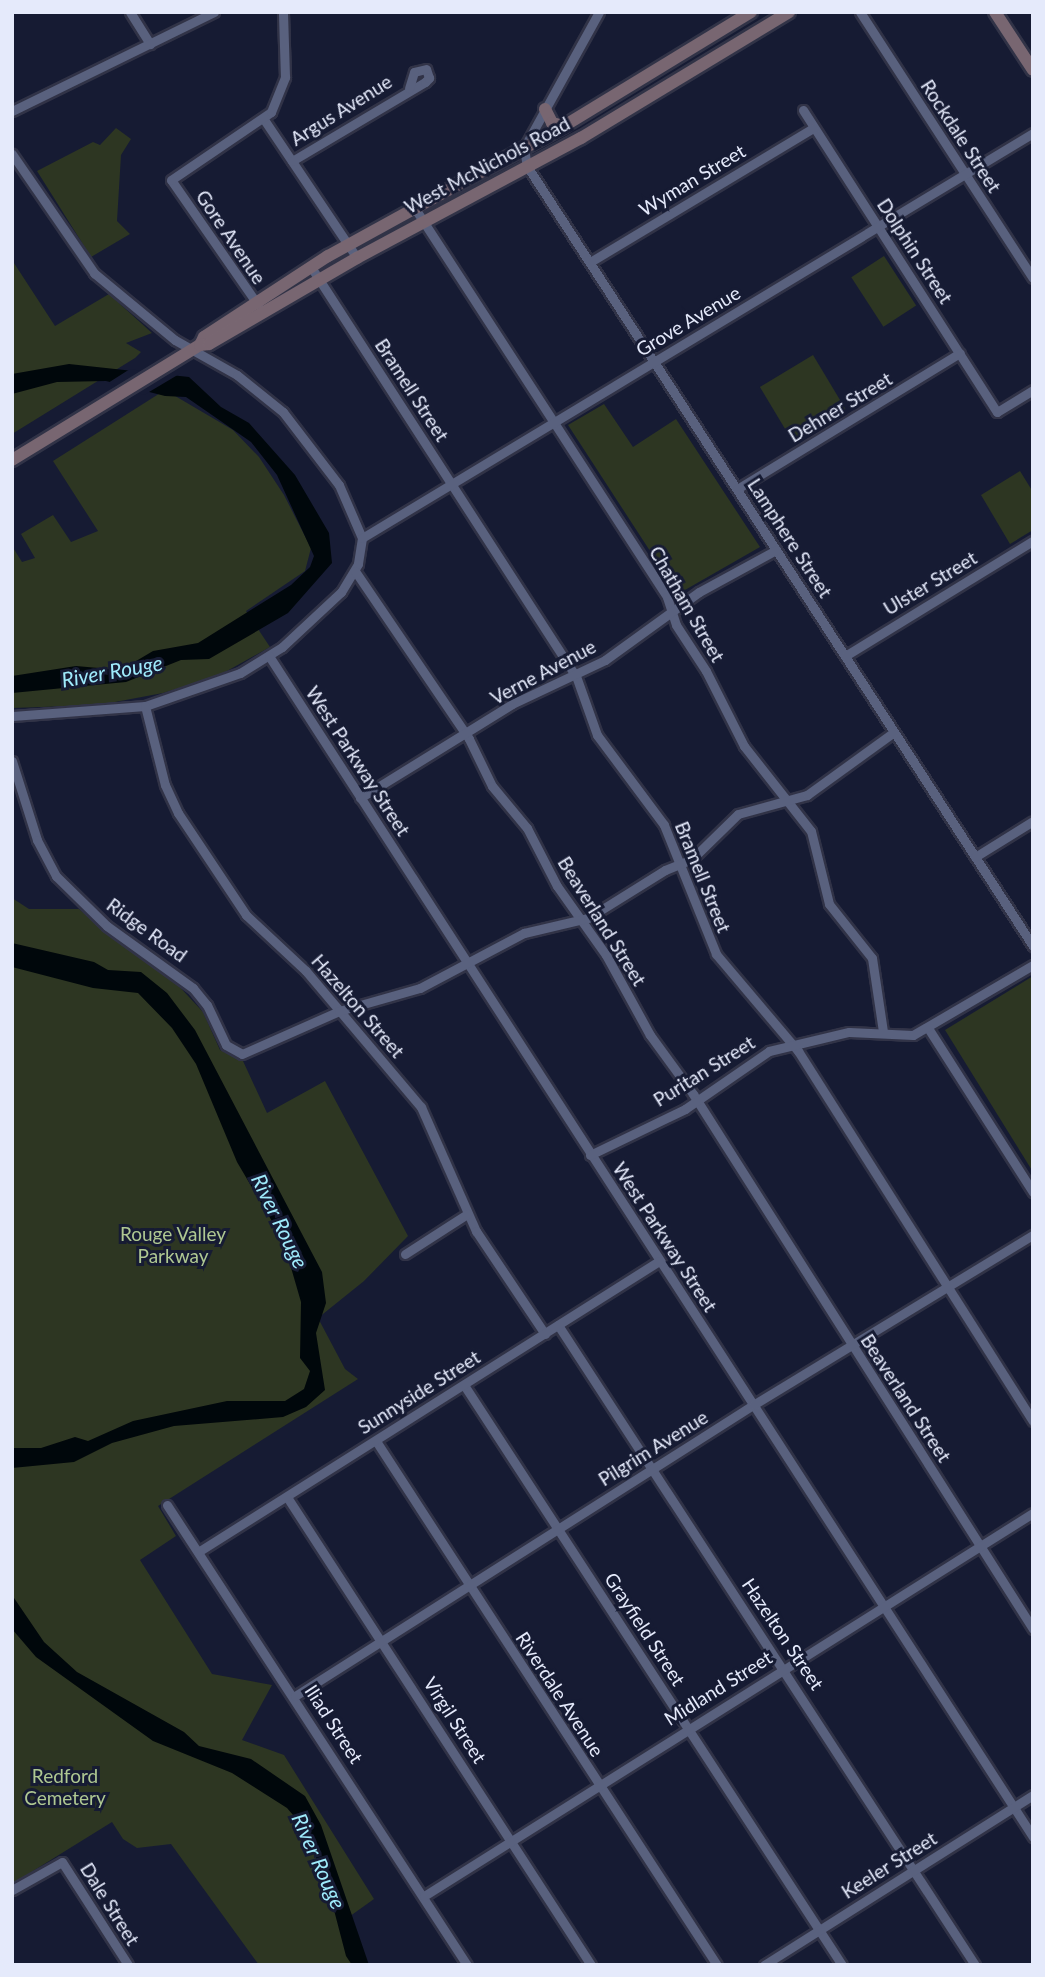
<!DOCTYPE html>
<html>
<head>
<meta charset="utf-8">
<style>
  body { margin:0 }
  #map { position:relative; width:1045px; height:1977px; overflow:hidden; background:#161b33; font-family:Lato,sans-serif }
  div>[style] { position:absolute }
  [style*='--x'] { left:calc(var(--x)*1px); top:calc(var(--y)*1px); width:calc(var(--w)*1px); rotate:calc(var(--a)*1deg) }
  .green>* { inset:0; background:#2d3622; transform-origin:0 0 }
  .water>* { inset:0; background:#00070b }
  .pier>* { inset:0; background:#161b33 }
  .roads { filter:drop-shadow(2px 0 #313347) drop-shadow(-2px 0 #313347) drop-shadow(0 2px #313347) drop-shadow(0 -2px #313347) }
  .street>* { height:9px; margin:-4.5px; padding:0 4.5px; transform-origin:4.5px; border-radius:4.5px; background:#59617e }
  .secondary>* { height:12px; margin:-6px; padding:0 6px; transform-origin:6px; border-radius:6px; background:#786671 }
  span { translate:-50% -50%; white-space:nowrap; text-align:center; line-height:1.15; -webkit-text-stroke:6px #161b33; paint-order:stroke }
  .street-label { font-size:19px; color:#e5eafb }
  .park-label { font-size:19px; color:#afc892 }
  .water-label { font-size:21px; color:#9febfc; font-style:italic }
  .frame { position:absolute; inset:0; border:14px solid #e5eafb; pointer-events:none }
</style>
</head>
<body>
<div id="map">
  <div class="green">
    <i style="clip-path:polygon(116px 128px,131px 139px,121px 155px,117px 221px,130px 234px,91px 257px,37px 171px,93px 142px,100px 145px)"></i>
    <i style="left:884px;top:256px;width:59px;height:39px;rotate:57deg"></i>
    <i style="clip-path:polygon(12px 260px,55px 326px,109px 294px,152px 333px,126px 343px,141px 352px,135px 358px,12px 434px)"></i>
    <i style="left:813px;top:355px;width:63px;height:62px;rotate:59deg"></i>
    <i style="clip-path:polygon(165px 390px,233px 430px,259px 457px,284px 495px,311px 548px,305px 571px,246px 611px,270px 647px,218px 676px,163px 693px,99px 705px,12px 708px,12px 546px,22px 562px,35px 558px,21px 534px,53px 515px,71px 542px,98px 531px,53px 461px)"></i>
    <i style="clip-path:polygon(604px 404px,633px 447px,676px 419px,760px 547px,678px 594px,568px 425px)"></i>
    <i style="clip-path:polygon(1020px 471px,1033px 492px,1033px 530px,1010px 544px,981px 495px)"></i>
    <i style="clip-path:polygon(12px 898px,29px 909px,79px 909px,116px 940px,162px 968px,203px 1012px,220px 1050px,243px 1061px,267px 1113px,325px 1081px,408px 1236px,364px 1281px,318px 1318px,345px 1369px,358px 1379px,158px 1506px,176px 1536px,140px 1560px,212px 1674px,272px 1685px,242px 1740px,284px 1755px,374px 1899px,339px 1924px,352px 1965px,259px 1965px,171px 1844px,137px 1848px,123px 1839px,112px 1822px,12px 1884px)"></i>
    <i style="clip-path:polygon(1033px 976px,1033px 1172px,945px 1030px)"></i>
  </div>
  <div class="water">
    <i style="clip-path:polygon(69px 364px,189px 377px,221px 407px,249px 423px,295px 475px,329px 533px,332px 563px,288px 613px,209px 659px,181px 660px,126px 682px,12px 693px,12px 676px,76px 666px,121px 670px,153px 651px,198px 643px,291px 585px,310px 567px,314px 556px,277px 475px,251px 442px,186px 397px,165px 396px,106px 381px,57px 382px,12px 394px,12px 374px)"></i>
    <i style="clip-path:polygon(12px 943px,94px 962px,108px 970px,141px 972px,167px 993px,195px 1030px,322px 1272px,326px 1303px,316px 1333px,325px 1390px,306px 1407px,283px 1417px,174px 1426px,112px 1443px,74px 1462px,12px 1468px,12px 1448px,41px 1448px,75px 1437px,88px 1441px,133px 1421px,227px 1401px,285px 1401px,304px 1389px,310px 1371px,300px 1358px,301px 1302px,283px 1240px,237px 1162px,196px 1064px,172px 1028px,138px 993px,93px 988px,12px 967px)"></i>
    <i style="clip-path:polygon(12px 1595px,44px 1642px,77px 1672px,184px 1732px,199px 1746px,251px 1759px,305px 1796px,321px 1825px,369px 1965px,352px 1965px,346px 1956px,329px 1891px,305px 1829px,287px 1808px,232px 1773px,153px 1741px,36px 1657px,12px 1629px)"></i>
  </div>
  <div class="pier">
    <i style="clip-path:polygon(130px 369px,154px 373px,181px 373px,144px 395px,108px 383px)"></i>
  </div>
  <div class="roads">
    <div class="street">
      <i style="--x:130;--y:12;--w:38;--a:58"></i>
      <i style="--x:599;--y:12;--w:155;--a:118.9"></i>
      <i style="--x:524;--y:148;--w:18;--a:81"></i>
      <i style="--x:527;--y:166;--w:930;--a:57.03"></i>
      <i style="--x:860;--y:12;--w:317;--a:57"></i>
      <i style="--x:803;--y:110;--w:359;--a:57.3"></i>
      <i style="--x:997;--y:412;--w:42;--a:-31.4"></i>
      <i style="--x:12;--y:111;--w:225;--a:-26.1"></i>
      <i style="--x:265;--y:121;--w:165;--a:56.1"></i>
      <i style="--x:12;--y:154;--w:145;--a:55.4"></i>
      <i style="--x:94;--y:273;--w:105;--a:39.6"></i>
      <i style="--x:175;--y:340;--w:71;--a:29.4"></i>
      <i style="--x:237;--y:375;--w:59;--a:38.8"></i>
      <i style="--x:283;--y:412;--w:92;--a:52.5"></i>
      <i style="--x:339;--y:485;--w:58;--a:66.5"></i>
      <i style="--x:362;--y:538;--w:26;--a:99"></i>
      <i style="--x:358;--y:564;--w:33;--a:121"></i>
      <i style="--x:341;--y:592;--w:81;--a:137"></i>
      <i style="--x:282;--y:647;--w:49;--a:148.2"></i>
      <i style="--x:240;--y:673;--w:101;--a:160.8"></i>
      <i style="--x:145;--y:706;--w:133;--a:175.7"></i>
      <i style="--x:292;--y:161;--w:155;--a:-30.7"></i>
      <i style="--x:425;--y:82;--w:6;--a:-45"></i>
      <i style="--x:429;--y:78;--w:9;--a:-108"></i>
      <i style="--x:426;--y:69;--w:12;--a:166"></i>
      <i style="--x:414;--y:72;--w:17;--a:107"></i>
      <i style="--x:414;--y:207;--w:465;--a:57"></i>
      <i style="--x:667;--y:597;--w:29;--a:72"></i>
      <i style="--x:676;--y:625;--w:55;--a:56.9"></i>
      <i style="--x:706;--y:671;--w:84;--a:63.1"></i>
      <i style="--x:744;--y:746;--w:108;--a:51.8"></i>
      <i style="--x:811;--y:831;--w:75;--a:76.1"></i>
      <i style="--x:829;--y:904;--w:69;--a:51.5"></i>
      <i style="--x:872;--y:958;--w:75;--a:81.5"></i>
      <i style="--x:590;--y:262;--w:260;--a:-31"></i>
      <i style="--x:311;--y:267;--w:487;--a:57.1"></i>
      <i style="--x:576;--y:676;--w:63;--a:70.4"></i>
      <i style="--x:597;--y:735;--w:112;--a:53.3"></i>
      <i style="--x:664;--y:825;--w:139;--a:68"></i>
      <i style="--x:716;--y:954;--w:127;--a:49.8"></i>
      <i style="--x:798;--y:1051;--w:438;--a:57.6"></i>
      <i style="--x:258;--y:305;--w:152;--a:-124.8"></i>
      <i style="--x:171;--y:180;--w:121;--a:-34.2"></i>
      <i style="--x:271;--y:112;--w:38;--a:-68"></i>
      <i style="--x:285;--y:77;--w:65;--a:-91.8"></i>
      <i style="--x:737;--y:489;--w:261;--a:-31.4"></i>
      <i style="--x:362;--y:538;--w:784;--a:-31.11"></i>
      <i style="--x:355;--y:571;--w:203;--a:55.8"></i>
      <i style="--x:469;--y:739;--w:52;--a:63.9"></i>
      <i style="--x:492;--y:786;--w:55;--a:50.2"></i>
      <i style="--x:527;--y:828;--w:65;--a:62.7"></i>
      <i style="--x:557;--y:886;--w:85;--a:54.6"></i>
      <i style="--x:606;--y:955;--w:91;--a:61.2"></i>
      <i style="--x:650;--y:1035;--w:73;--a:53.9"></i>
      <i style="--x:693;--y:1094;--w:634;--a:57.56"></i>
      <i style="--x:269;--y:656;--w:1407;--a:57.1"></i>
      <i style="--x:845;--y:656;--w:220;--a:-31.5"></i>
      <i style="--x:145;--y:706;--w:81;--a:75.8"></i>
      <i style="--x:165;--y:785;--w:31;--a:65"></i>
      <i style="--x:178;--y:813;--w:123;--a:56.3"></i>
      <i style="--x:246;--y:915;--w:82;--a:43"></i>
      <i style="--x:306;--y:971;--w:178;--a:49.8"></i>
      <i style="--x:421;--y:1107;--w:136;--a:66.1"></i>
      <i style="--x:476;--y:1231;--w:124;--a:56.2"></i>
      <i style="--x:12;--y:761;--w:83;--a:72.4"></i>
      <i style="--x:37;--y:840;--w:41;--a:62.2"></i>
      <i style="--x:56;--y:876;--w:71;--a:44.4"></i>
      <i style="--x:107;--y:926;--w:106;--a:35.8"></i>
      <i style="--x:193;--y:988;--w:22;--a:51"></i>
      <i style="--x:207;--y:1005;--w:44;--a:64.6"></i>
      <i style="--x:226;--y:1045;--w:18;--a:29"></i>
      <i style="--x:242;--y:1054;--w:106;--a:-23.9"></i>
      <i style="--x:339;--y:1011;--w:84;--a:-15.9"></i>
      <i style="--x:420;--y:988;--w:118;--a:-27.9"></i>
      <i style="--x:524;--y:933;--w:66;--a:-13.2"></i>
      <i style="--x:588;--y:918;--w:91;--a:-31.9"></i>
      <i style="--x:665;--y:870;--w:29;--a:-22"></i>
      <i style="--x:692;--y:859;--w:64;--a:-44.4"></i>
      <i style="--x:738;--y:814;--w:72;--a:-15.4"></i>
      <i style="--x:807;--y:795;--w:107;--a:-35.9"></i>
      <i style="--x:360;--y:798;--w:179;--a:-31.7"></i>
      <i style="--x:512;--y:704;--w:103;--a:-25.3"></i>
      <i style="--x:605;--y:660;--w:116;--a:-35.9"></i>
      <i style="--x:699;--y:592;--w:88;--a:-28.6"></i>
      <i style="--x:975;--y:857;--w:68;--a:-31.8"></i>
      <i style="--x:928;--y:1028;--w:195;--a:57.4"></i>
      <i style="--x:590;--y:1155;--w:106;--a:-25.8"></i>
      <i style="--x:685;--y:1109;--w:102;--a:-34.6"></i>
      <i style="--x:769;--y:1051;--w:82;--a:-13.4"></i>
      <i style="--x:849;--y:1032;--w:64;--a:2.7"></i>
      <i style="--x:913;--y:1035;--w:139;--a:-30.3"></i>
      <i style="--x:405;--y:1254;--w:74;--a:-32.8"></i>
      <i style="--x:558;--y:1325;--w:764;--a:56.91"></i>
      <i style="--x:464;--y:1385;--w:692;--a:56.91"></i>
      <i style="--x:376;--y:1441;--w:625;--a:56.95"></i>
      <i style="--x:287;--y:1497;--w:558;--a:56.99"></i>
      <i style="--x:167;--y:1505;--w:549;--a:56.89"></i>
      <i style="--x:198;--y:1552;--w:545;--a:-32.26"></i>
      <i style="--x:295;--y:1696;--w:543;--a:-32.43"></i>
      <i style="--x:753;--y:1405;--w:328;--a:-31.3"></i>
      <i style="--x:12;--y:1890;--w:57;--a:-29.2"></i>
      <i style="--x:62;--y:1862;--w:122;--a:57.3"></i>
      <i style="--x:424;--y:1896;--w:719;--a:-32.17"></i>
      <i style="--x:764;--y:1965;--w:318;--a:-32.3"></i>
    </div>
    <div class="secondary">
      <i style="--x:995;--y:12;--w:69;--a:56.8"></i>
      <i style="--x:545;--y:109;--w:16;--a:63"></i>
      <i style="--x:552;--y:123;--w:12;--a:14"></i>
      <i style="--x:200;--y:345;--w:9;--a:-63"></i>
      <i style="--x:204;--y:337;--w:148;--a:-33.2"></i>
      <i style="--x:328;--y:256;--w:269;--a:-28.8"></i>
      <i style="--x:564;--y:126;--w:219;--a:-31.4"></i>
      <i style="--x:12;--y:460;--w:220;--a:-31.5"></i>
      <i style="--x:200;--y:345;--w:9;--a:-6"></i>
      <i style="--x:209;--y:344;--w:171;--a:-30.2"></i>
      <i style="--x:357;--y:258;--w:254;--a:-28.2"></i>
      <i style="--x:581;--y:138;--w:243;--a:-31.2"></i>
    </div>
  </div>
  <div class="street-label">
    <span style="left:341px;top:110px;rotate:-32deg">Argus Avenue</span>
    <span style="left:961px;top:136px;rotate:57deg">Rockdale Street</span>
    <span style="left:487px;top:165px;rotate:-28deg">West McNichols Road</span>
    <span style="left:692px;top:180px;rotate:-31deg">Wyman Street</span>
    <span style="left:231px;top:237px;rotate:56deg">Gore Avenue</span>
    <span style="left:915px;top:251px;rotate:57deg">Dolphin Street</span>
    <span style="left:688px;top:321px;rotate:-31deg">Grove Avenue</span>
    <span style="left:412px;top:390px;rotate:57deg">Bramell Street</span>
    <span style="left:840px;top:407px;rotate:-31deg">Dehner Street</span>
    <span style="left:790px;top:538px;rotate:57deg">Lamphere Street</span>
    <span style="left:930px;top:583px;rotate:-31deg">Ulster Street</span>
    <span style="left:687px;top:604px;rotate:60deg">Chatham Street</span>
    <span style="left:543px;top:672px;rotate:-28deg">Verne Avenue</span>
    <span style="left:358px;top:761px;rotate:57deg">West Parkway Street</span>
    <span style="left:703px;top:877px;rotate:68deg">Bramell Street</span>
    <span style="left:602px;top:921px;rotate:58deg">Beaverland Street</span>
    <span style="left:147px;top:930px;rotate:36deg">Ridge Road</span>
    <span style="left:358px;top:1006px;rotate:49deg">Hazelton Street</span>
    <span style="left:704px;top:1071px;rotate:-32deg">Puritan Street</span>
    <span style="left:665px;top:1237px;rotate:57deg">West Parkway Street</span>
    <span style="left:419px;top:1392px;rotate:-32deg">Sunnyside Street</span>
    <span style="left:906px;top:1398px;rotate:57deg">Beaverland Street</span>
    <span style="left:653px;top:1448px;rotate:-32deg">Pilgrim Avenue</span>
    <span style="left:645px;top:1629px;rotate:57deg">Grayfield Street</span>
    <span style="left:783px;top:1634px;rotate:56deg">Hazelton Street</span>
    <span style="left:718px;top:1688px;rotate:-32deg">Midland Street</span>
    <span style="left:560px;top:1694px;rotate:57deg">Riverdale Avenue</span>
    <span style="left:455px;top:1720px;rotate:57deg">Virgil Street</span>
    <span style="left:334px;top:1724px;rotate:57deg">Iliad Street</span>
    <span style="left:889px;top:1865px;rotate:-32deg">Keeler Street</span>
    <span style="left:110px;top:1904px;rotate:58deg">Dale Street</span>
  </div>
  <div class="park-label">
    <span style="left:173px;top:1245px">Rouge Valley<br>Parkway</span>
    <span style="left:65px;top:1787px">Redford<br>Cemetery</span>
  </div>
  <div class="water-label">
    <span style="left:112px;top:671px;rotate:-10deg">River Rouge</span>
    <span style="left:280px;top:1221px;rotate:64deg">River Rouge</span>
    <span style="left:319px;top:1861px;rotate:66deg">River Rouge</span>
  </div>
  <div class="frame"></div>
</div>
</body>
</html>
